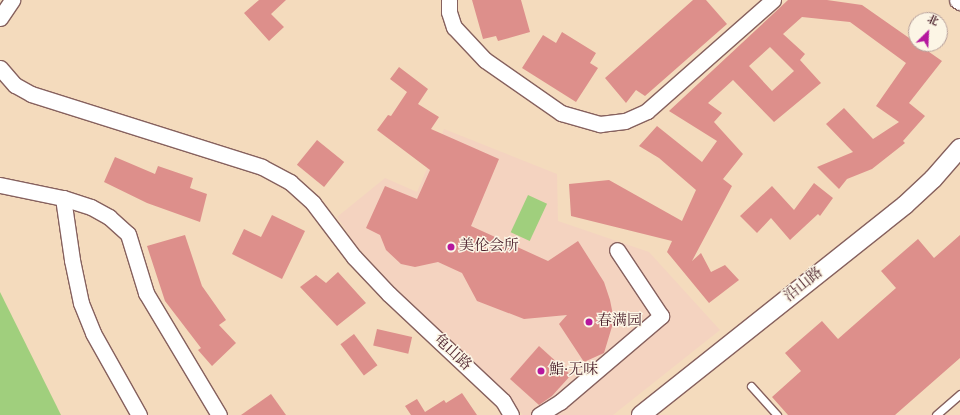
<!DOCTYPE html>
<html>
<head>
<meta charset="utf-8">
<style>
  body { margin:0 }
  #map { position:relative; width:960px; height:415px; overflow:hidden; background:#f4dbbd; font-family:"Old Standard TT","Noto Serif SC",serif }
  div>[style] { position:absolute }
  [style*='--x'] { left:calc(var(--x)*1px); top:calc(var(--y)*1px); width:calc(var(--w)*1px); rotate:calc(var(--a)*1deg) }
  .built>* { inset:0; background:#f4d3c0 }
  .green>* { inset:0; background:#a0cf7d; transform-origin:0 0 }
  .building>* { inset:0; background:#dd8f8b; transform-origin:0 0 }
  .roads { filter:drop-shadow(1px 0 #86615e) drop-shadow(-1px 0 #86615e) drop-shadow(0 1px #86615e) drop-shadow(0 -1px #86615e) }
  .service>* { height:7px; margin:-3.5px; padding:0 3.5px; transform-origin:3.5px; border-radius:3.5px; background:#fff }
  .minor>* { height:15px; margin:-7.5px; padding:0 7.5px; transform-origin:7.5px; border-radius:7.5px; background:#fff }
  .tertiary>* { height:18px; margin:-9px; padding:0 9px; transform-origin:9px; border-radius:9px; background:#fff }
  .dots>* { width:11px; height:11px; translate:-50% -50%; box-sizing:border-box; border:2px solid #fcf5e5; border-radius:50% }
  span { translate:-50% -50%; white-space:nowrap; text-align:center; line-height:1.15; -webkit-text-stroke:3px #fcf5e5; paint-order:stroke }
  .poi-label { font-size:15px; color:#4a1f2b }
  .left { translate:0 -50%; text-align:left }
  .street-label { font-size:15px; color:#4a1f2b }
  .north { position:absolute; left:908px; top:12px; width:40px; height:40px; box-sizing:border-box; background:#fcf5e5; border:1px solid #b59f9b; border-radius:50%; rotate:24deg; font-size:11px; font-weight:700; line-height:16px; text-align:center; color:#4a1f2b }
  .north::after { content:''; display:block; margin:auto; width:14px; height:18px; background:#b5179e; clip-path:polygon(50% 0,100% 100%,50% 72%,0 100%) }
</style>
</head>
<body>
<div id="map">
  <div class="built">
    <i style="clip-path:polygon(444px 129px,557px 174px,558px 221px,649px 252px,720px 330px,613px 415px,523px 415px,385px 278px,356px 245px,337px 217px,385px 178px,417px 192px)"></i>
  </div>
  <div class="green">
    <i style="left:528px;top:195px;width:21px;height:41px;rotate:25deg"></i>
    <i style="clip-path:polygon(0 292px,61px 415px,0 415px)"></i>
  </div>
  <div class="building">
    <i style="clip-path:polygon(259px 0,286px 0,271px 14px,284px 27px,269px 41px,244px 13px)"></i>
    <i style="clip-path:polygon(472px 0,521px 0,530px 32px,498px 41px,496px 36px,483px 39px)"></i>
    <i style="clip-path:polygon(693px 0,706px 0,727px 24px,645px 96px,636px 90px,626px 103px,605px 78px)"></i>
    <i style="clip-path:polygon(evenodd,788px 0,827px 0,862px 5px,942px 61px,909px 103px,925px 116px,903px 141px,905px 143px,872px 169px,847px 179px,839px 189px,817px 167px,853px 152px,826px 124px,844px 108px,873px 139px,899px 122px,876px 106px,906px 63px,850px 22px,802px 17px,783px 34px,805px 54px,800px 60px,821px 83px,774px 122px,733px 80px,708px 103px,722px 113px,714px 122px,743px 154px,723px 179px,732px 186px,692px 261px,701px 253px,711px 272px,725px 265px,739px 280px,709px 303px,667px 252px,672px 241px,571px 216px,569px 184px,609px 180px,682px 221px,696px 190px,659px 158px,639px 146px,657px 126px,702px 162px,717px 141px,669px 111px,788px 0,770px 47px,794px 71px,772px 91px,749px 66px,770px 47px)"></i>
    <i style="clip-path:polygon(562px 32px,596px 53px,590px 63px,598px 68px,576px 102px,522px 68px,543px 35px,556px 43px)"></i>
    <i style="clip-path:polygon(399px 67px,428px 89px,418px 104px,439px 117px,431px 129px,499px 159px,471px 226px,548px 261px,578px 241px,604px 282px,610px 300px,614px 320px,604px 353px,584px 362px,559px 324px,567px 315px,524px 319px,477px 301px,462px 273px,438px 262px,415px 267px,401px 264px,386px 250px,380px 235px,366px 228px,385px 186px,417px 199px,430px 170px,377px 130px,388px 115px,391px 116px,407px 92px,390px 79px)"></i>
    <i style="left:317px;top:140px;width:35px;height:32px;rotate:39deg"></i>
    <i style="clip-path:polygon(115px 157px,155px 174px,158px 166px,193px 178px,190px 188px,207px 194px,200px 222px,147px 203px,104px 182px)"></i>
    <i style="clip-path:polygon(814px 183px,833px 198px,820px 216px,818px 214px,790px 240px,771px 218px,757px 233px,740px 216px,772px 186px,794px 210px)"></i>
    <i style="clip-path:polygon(272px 215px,305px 231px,282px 279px,232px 254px,244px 229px,261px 237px)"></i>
    <i style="clip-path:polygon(185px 235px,202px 286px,226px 320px,219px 325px,236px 343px,212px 366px,198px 350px,201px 348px,165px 301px,147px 246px)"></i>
    <i style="clip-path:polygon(960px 235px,960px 358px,895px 415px,788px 415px,772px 397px,801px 371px,785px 353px,822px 321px,838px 339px,896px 288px,881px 271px,918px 239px,934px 258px)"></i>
    <i style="clip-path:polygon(338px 272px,366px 303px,337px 326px,300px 287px,316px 275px,326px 283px)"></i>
    <i style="left:377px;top:329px;width:36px;height:17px;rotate:13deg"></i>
    <i style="left:354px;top:334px;width:39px;height:17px;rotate:53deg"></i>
    <i style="clip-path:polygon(539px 346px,571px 375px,552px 396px,539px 405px,510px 379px)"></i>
    <i style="clip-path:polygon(462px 393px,477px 415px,411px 415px,405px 406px,417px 399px,425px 412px,444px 400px,446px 403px)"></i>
    <i style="clip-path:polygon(271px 394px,286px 415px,241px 415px)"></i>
  </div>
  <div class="roads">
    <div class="service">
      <i style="--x:751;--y:386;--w:39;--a:48"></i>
      <i style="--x:936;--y:415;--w:32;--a:-41"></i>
    </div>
    <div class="minor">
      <i style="--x:449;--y:0;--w:12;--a:90"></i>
      <i style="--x:449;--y:12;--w:16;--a:72"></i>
      <i style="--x:454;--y:27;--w:45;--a:46.8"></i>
      <i style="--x:485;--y:60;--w:93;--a:34.9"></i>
      <i style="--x:561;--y:113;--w:41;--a:15.8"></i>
      <i style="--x:600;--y:124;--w:25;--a:-7"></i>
      <i style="--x:625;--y:121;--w:24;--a:-24"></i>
      <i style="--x:647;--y:111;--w:168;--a:-41.4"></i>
      <i style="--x:957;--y:0;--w:4;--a:34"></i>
      <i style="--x:0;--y:18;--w:22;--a:-56"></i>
      <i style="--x:0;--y:68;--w:23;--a:49"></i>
      <i style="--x:15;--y:85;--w:18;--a:29"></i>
      <i style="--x:31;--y:94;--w:242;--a:17.5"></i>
      <i style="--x:262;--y:167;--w:32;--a:28"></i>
      <i style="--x:290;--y:182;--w:31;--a:42"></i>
      <i style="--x:313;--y:203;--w:68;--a:52.8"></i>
      <i style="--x:354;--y:257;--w:51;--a:46.6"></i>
      <i style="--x:389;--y:294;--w:156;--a:43.2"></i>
      <i style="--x:503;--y:401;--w:16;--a:60"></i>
      <i style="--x:0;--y:185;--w:64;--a:11.7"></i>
      <i style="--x:63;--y:198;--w:29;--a:18"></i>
      <i style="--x:91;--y:207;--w:21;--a:29"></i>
      <i style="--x:109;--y:217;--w:25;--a:42"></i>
      <i style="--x:128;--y:234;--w:62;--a:73"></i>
      <i style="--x:146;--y:293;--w:142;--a:59.1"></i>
      <i style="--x:63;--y:198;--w:63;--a:81.7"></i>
      <i style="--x:72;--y:260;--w:44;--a:78.2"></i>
      <i style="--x:81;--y:303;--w:32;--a:68"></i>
      <i style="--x:93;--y:333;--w:94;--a:60.7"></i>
      <i style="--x:539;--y:415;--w:25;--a:-32"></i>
      <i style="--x:560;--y:402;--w:133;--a:-40.4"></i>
      <i style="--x:661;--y:316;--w:79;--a:-123.7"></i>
    </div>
    <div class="tertiary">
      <i style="--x:641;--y:415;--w:337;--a:-38.5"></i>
      <i style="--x:905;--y:205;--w:38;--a:-43"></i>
      <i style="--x:933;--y:179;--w:41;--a:-48.9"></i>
    </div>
  </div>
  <div class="dots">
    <i style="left:451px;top:247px;background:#b5179e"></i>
    <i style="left:589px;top:322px;background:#b5179e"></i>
    <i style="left:541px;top:371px;background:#b5179e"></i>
  </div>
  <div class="poi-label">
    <span class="left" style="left:459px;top:247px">美伦会所</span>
    <span class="left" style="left:597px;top:322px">春满园</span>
    <span class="left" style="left:549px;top:371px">鮨·无味</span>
  </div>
  <div class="street-label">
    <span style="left:804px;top:285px;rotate:-39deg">沿山路</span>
    <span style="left:452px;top:353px;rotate:43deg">龟山路</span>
  </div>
  <div class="north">北</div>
</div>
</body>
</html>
